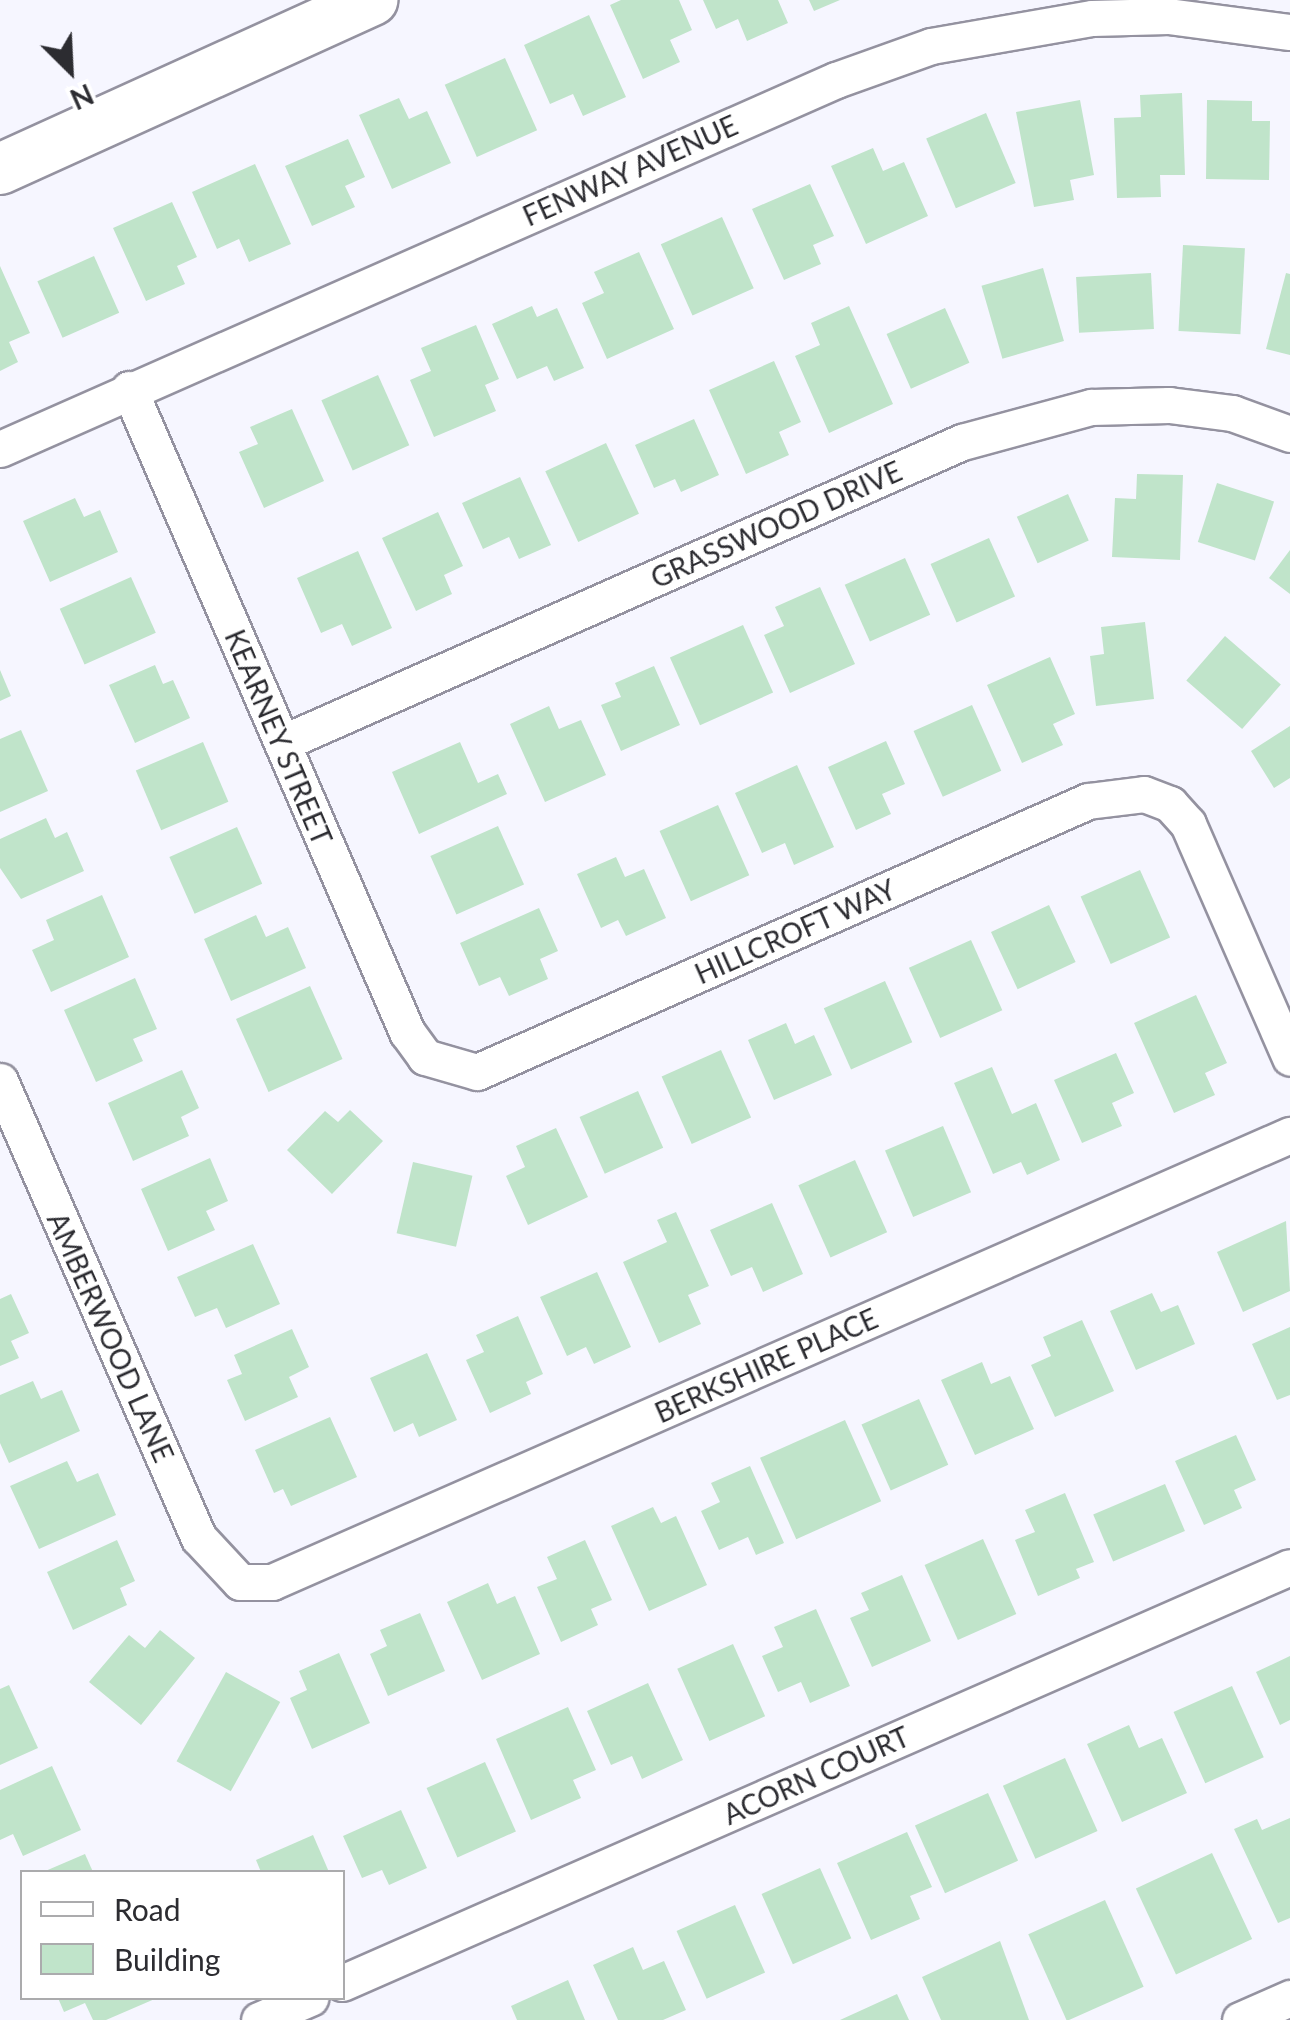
<!DOCTYPE html>
<html>
<head>
<meta charset="utf-8">
<style>
  body { margin:0 }
  #map { position:relative; width:1290px; height:2020px; overflow:hidden; background:#f6f6ff; font-family:Lato,sans-serif }
  div>[style] { position:absolute }
  [style*='--x'] { left:calc(var(--x)*1px); top:calc(var(--y)*1px); width:calc(var(--w)*1px); rotate:calc(var(--a)*1deg) }
  .building>* { inset:0; background:#c0e4ca; transform-origin:0 0 }
  .roads { filter:drop-shadow(2px 0 #9492a0) drop-shadow(-2px 0 #9492a0) drop-shadow(0 2px #9492a0) drop-shadow(0 -2px #9492a0) }
  .street>* { height:35px; margin:-17.5px; padding:0 17.5px; transform-origin:17.5px; border-radius:17.5px; background:#fff }
  .secondary>* { height:50px; margin:-25px; padding:0 25px; transform-origin:25px; border-radius:25px; background:#fff }
  span { translate:-50% -50%; white-space:nowrap; text-align:center; line-height:1.15; -webkit-text-stroke:8px #fff; paint-order:stroke }
  .street-label { font-size:28px; color:#2c2c31 }
  .legend { position:absolute; left:20px; top:1870px; width:325px; height:130px; box-sizing:border-box; background:#fff; border:2px solid #ababad; margin:0; padding:12px 18px; list-style:none; font-size:30px; color:#2c2c31 }
  .legend li { display:flex; align-items:center; gap:20px; height:50px }
  .legend b { width:50px; border:2px solid #ababad }
  .north { position:absolute; left:20px; top:20px; width:100px; height:100px; -webkit-text-stroke:8px #fff; paint-order:stroke; rotate:156deg; font-size:28px; font-weight:700; line-height:40px; text-align:center; color:#2c2c31 }
  .north::after { content:''; display:block; margin:auto; width:35px; height:45px; background:#2c2c31; clip-path:polygon(50% 0,100% 100%,50% 72%,0 100%) }
</style>
</head>
<body>
<div id="map">
  <div class="building">
    <i style="clip-path:polygon(621px 0,679px 0,692px 30px,670px 40px,680px 62px,643px 79px,610px 5px)"></i>
    <i style="clip-path:polygon(703px 0,778px 0,788px 23px,747px 41px,738px 19px,716px 29px)"></i>
    <i style="clip-path:polygon(809px 0,840px 0,814px 11px)"></i>
    <i style="clip-path:polygon(589px 15px,626px 97px,583px 116px,573px 94px,550px 104px,524px 45px)"></i>
    <i style="left:505px;top:58px;width:79px;height:66px;rotate:66deg"></i>
    <i style="clip-path:polygon(1182px 93px,1185px 175px,1160px 175px,1161px 197px,1117px 198px,1114px 118px,1141px 117px,1140px 95px)"></i>
    <i style="clip-path:polygon(399px 98px,409px 119px,427px 111px,451px 163px,392px 189px,359px 115px)"></i>
    <i style="clip-path:polygon(1080px 100px,1094px 175px,1070px 180px,1074px 200px,1034px 207px,1016px 112px)"></i>
    <i style="clip-path:polygon(1207px 100px,1252px 101px,1252px 121px,1270px 121px,1269px 180px,1206px 179px)"></i>
    <i style="left:986px;top:113px;width:76px;height:65px;rotate:67deg"></i>
    <i style="clip-path:polygon(348px 139px,365px 177px,345px 186px,355px 207px,312px 226px,285px 166px)"></i>
    <i style="clip-path:polygon(873px 148px,883px 171px,904px 162px,928px 216px,866px 244px,831px 166px)"></i>
    <i style="clip-path:polygon(255px 164px,291px 244px,249px 262px,239px 239px,217px 249px,192px 192px)"></i>
    <i style="clip-path:polygon(810px 184px,834px 236px,813px 245px,821px 264px,784px 280px,752px 209px)"></i>
    <i style="clip-path:polygon(172px 202px,197px 257px,177px 266px,185px 284px,146px 301px,113px 228px)"></i>
    <i style="left:722px;top:217px;width:78px;height:67px;rotate:66deg"></i>
    <i style="left:1183px;top:245px;width:62px;height:86px;rotate:3deg"></i>
    <i style="clip-path:polygon(639px 252px,674px 329px,607px 359px,582px 303px,604px 293px,594px 272px)"></i>
    <i style="left:94px;top:256px;width:62px;height:62px;rotate:66deg"></i>
    <i style="clip-path:polygon(0 266px,30px 333px,9px 342px,18px 362px,0 371px)"></i>
    <i style="left:1043px;top:268px;width:76px;height:64px;rotate:74deg"></i>
    <i style="left:1151px;top:273px;width:56px;height:75px;rotate:87deg"></i>
    <i style="clip-path:polygon(1286px 273px,1290px 274px,1290px 355px,1266px 349px)"></i>
    <i style="clip-path:polygon(532px 306px,537px 317px,557px 308px,584px 368px,554px 381px,547px 366px,517px 379px,492px 324px)"></i>
    <i style="clip-path:polygon(849px 306px,893px 404px,829px 433px,795px 356px,820px 345px,811px 323px)"></i>
    <i style="left:945px;top:308px;width:60px;height:64px;rotate:66deg"></i>
    <i style="clip-path:polygon(476px 325px,499px 379px,485px 385px,496px 411px,434px 437px,410px 380px,431px 371px,421px 348px)"></i>
    <i style="clip-path:polygon(774px 361px,801px 422px,779px 432px,789px 455px,746px 474px,709px 390px)"></i>
    <i style="left:378px;top:375px;width:77px;height:62px;rotate:66deg"></i>
    <i style="clip-path:polygon(292px 409px,324px 481px,264px 508px,239px 452px,258px 444px,250px 427px)"></i>
    <i style="clip-path:polygon(694px 419px,719px 475px,681px 492px,675px 479px,654px 488px,635px 445px)"></i>
    <i style="left:606px;top:443px;width:78px;height:67px;rotate:65deg"></i>
    <i style="clip-path:polygon(1137px 474px,1183px 475px,1180px 560px,1112px 557px,1115px 498px,1136px 499px)"></i>
    <i style="clip-path:polygon(520px 477px,551px 545px,519px 559px,509px 537px,483px 549px,462px 503px)"></i>
    <i style="left:1217px;top:483px;width:60px;height:62px;rotate:18deg"></i>
    <i style="left:1068px;top:494px;width:51px;height:56px;rotate:66deg"></i>
    <i style="clip-path:polygon(75px 498px,84px 517px,100px 510px,118px 552px,50px 582px,23px 521px)"></i>
    <i style="clip-path:polygon(438px 512px,463px 566px,444px 575px,452px 594px,416px 611px,382px 538px)"></i>
    <i style="left:989px;top:538px;width:64px;height:64px;rotate:66deg"></i>
    <i style="clip-path:polygon(1290px 550px,1290px 594px,1269px 578px)"></i>
    <i style="clip-path:polygon(358px 551px,392px 628px,352px 646px,342px 624px,321px 633px,297px 578px)"></i>
    <i style="left:905px;top:558px;width:62px;height:66px;rotate:66deg"></i>
    <i style="left:131px;top:577px;width:61px;height:78px;rotate:66deg"></i>
    <i style="clip-path:polygon(820px 587px,855px 664px,790px 693px,764px 635px,784px 626px,775px 607px)"></i>
    <i style="clip-path:polygon(1145px 622px,1154px 699px,1096px 706px,1090px 656px,1104px 654px,1101px 627px)"></i>
    <i style="left:743px;top:625px;width:74px;height:80px;rotate:66deg"></i>
    <i style="left:1225px;top:636px;width:74px;height:59px;rotate:41deg"></i>
    <i style="clip-path:polygon(1050px 657px,1075px 714px,1053px 724px,1063px 745px,1022px 763px,987px 685px)"></i>
    <i style="clip-path:polygon(155px 665px,163px 684px,173px 680px,190px 718px,135px 743px,109px 685px)"></i>
    <i style="clip-path:polygon(654px 666px,680px 725px,621px 751px,601px 705px,621px 697px,615px 683px)"></i>
    <i style="clip-path:polygon(0 670px,11px 696px,0 701px)"></i>
    <i style="left:972px;top:705px;width:72px;height:64px;rotate:66deg"></i>
    <i style="clip-path:polygon(549px 706px,559px 729px,581px 720px,606px 775px,545px 802px,510px 724px)"></i>
    <i style="clip-path:polygon(1290px 726px,1290px 778px,1274px 788px,1251px 751px)"></i>
    <i style="clip-path:polygon(21px 730px,48px 791px,0 812px,0 739px)"></i>
    <i style="clip-path:polygon(886px 741px,905px 784px,882px 794px,891px 814px,856px 830px,828px 767px)"></i>
    <i style="left:203px;top:742px;width:65px;height:73px;rotate:67deg"></i>
    <i style="clip-path:polygon(460px 742px,478px 783px,498px 774px,507px 794px,419px 834px,392px 772px)"></i>
    <i style="clip-path:polygon(797px 765px,834px 847px,794px 865px,785px 843px,762px 853px,735px 793px)"></i>
    <i style="left:718px;top:805px;width:77px;height:64px;rotate:66deg"></i>
    <i style="clip-path:polygon(46px 818px,55px 838px,67px 832px,84px 871px,21px 899px,0 868px,0 839px)"></i>
    <i style="left:498px;top:826px;width:64px;height:74px;rotate:66deg"></i>
    <i style="left:237px;top:827px;width:62px;height:74px;rotate:66deg"></i>
    <i style="clip-path:polygon(616px 857px,625px 877px,644px 869px,666px 918px,626px 936px,618px 920px,601px 928px,577px 874px)"></i>
    <i style="left:1140px;top:870px;width:74px;height:65px;rotate:66deg"></i>
    <i style="clip-path:polygon(102px 895px,129px 957px,51px 992px,32px 950px,54px 940px,46px 920px)"></i>
    <i style="left:1049px;top:905px;width:63px;height:64px;rotate:65deg"></i>
    <i style="clip-path:polygon(539px 908px,558px 951px,540px 959px,548px 979px,509px 996px,500px 977px,479px 986px,460px 943px)"></i>
    <i style="clip-path:polygon(256px 915px,266px 937px,288px 927px,306px 968px,231px 1001px,204px 939px)"></i>
    <i style="left:971px;top:940px;width:77px;height:68px;rotate:66deg"></i>
    <i style="clip-path:polygon(135px 978px,157px 1029px,133px 1039px,143px 1061px,96px 1082px,64px 1010px)"></i>
    <i style="left:885px;top:981px;width:67px;height:67px;rotate:66deg"></i>
    <i style="left:310px;top:986px;width:80px;height:81px;rotate:66deg"></i>
    <i style="clip-path:polygon(1196px 995px,1227px 1063px,1205px 1073px,1215px 1095px,1174px 1113px,1134px 1023px)"></i>
    <i style="clip-path:polygon(786px 1023px,795px 1044px,814px 1035px,832px 1075px,774px 1100px,748px 1040px)"></i>
    <i style="left:721px;top:1050px;width:74px;height:65px;rotate:66deg"></i>
    <i style="clip-path:polygon(1116px 1053px,1134px 1093px,1112px 1103px,1122px 1126px,1082px 1143px,1054px 1080px)"></i>
    <i style="clip-path:polygon(992px 1067px,1012px 1114px,1036px 1103px,1060px 1160px,1027px 1175px,1021px 1162px,993px 1174px,954px 1083px)"></i>
    <i style="clip-path:polygon(182px 1070px,199px 1108px,181px 1117px,189px 1136px,133px 1161px,108px 1103px)"></i>
    <i style="left:638px;top:1091px;width:62px;height:64px;rotate:66deg"></i>
    <i style="clip-path:polygon(350px 1110px,383px 1141px,332px 1194px,287px 1150px,325px 1111px,338px 1122px)"></i>
    <i style="left:943px;top:1126px;width:72px;height:63px;rotate:67deg"></i>
    <i style="clip-path:polygon(556px 1128px,588px 1197px,528px 1225px,506px 1176px,525px 1167px,516px 1146px)"></i>
    <i style="clip-path:polygon(210px 1158px,228px 1201px,206px 1211px,215px 1230px,168px 1251px,141px 1189px)"></i>
    <i style="left:855px;top:1160px;width:79px;height:62px;rotate:66deg"></i>
    <i style="left:413px;top:1162px;width:61px;height:73px;rotate:13deg"></i>
    <i style="clip-path:polygon(772px 1203px,803px 1274px,763px 1292px,752px 1267px,731px 1276px,710px 1230px)"></i>
    <i style="clip-path:polygon(676px 1212px,709px 1286px,688px 1295px,701px 1324px,659px 1343px,623px 1262px,667px 1242px,657px 1220px)"></i>
    <i style="clip-path:polygon(1286px 1221px,1290px 1291px,1243px 1312px,1217px 1252px)"></i>
    <i style="clip-path:polygon(253px 1244px,280px 1304px,226px 1328px,217px 1308px,195px 1317px,177px 1277px)"></i>
    <i style="clip-path:polygon(597px 1272px,631px 1347px,594px 1364px,586px 1347px,567px 1356px,540px 1297px)"></i>
    <i style="clip-path:polygon(1152px 1293px,1161px 1312px,1178px 1305px,1195px 1344px,1136px 1370px,1110px 1311px)"></i>
    <i style="clip-path:polygon(11px 1294px,29px 1333px,11px 1341px,19px 1358px,0 1366px,0 1299px)"></i>
    <i style="clip-path:polygon(518px 1316px,543px 1374px,526px 1382px,531px 1394px,490px 1413px,466px 1360px,484px 1352px,476px 1335px)"></i>
    <i style="clip-path:polygon(1082px 1320px,1114px 1391px,1055px 1417px,1031px 1365px,1051px 1356px,1043px 1337px)"></i>
    <i style="clip-path:polygon(1290px 1327px,1290px 1395px,1277px 1400px,1252px 1344px)"></i>
    <i style="clip-path:polygon(292px 1329px,309px 1367px,289px 1377px,298px 1397px,245px 1421px,227px 1380px,242px 1374px,234px 1355px)"></i>
    <i style="clip-path:polygon(427px 1353px,457px 1420px,419px 1437px,413px 1423px,394px 1432px,370px 1378px)"></i>
    <i style="clip-path:polygon(982px 1362px,991px 1384px,1010px 1376px,1034px 1429px,975px 1455px,941px 1380px)"></i>
    <i style="clip-path:polygon(33px 1381px,41px 1399px,62px 1390px,80px 1431px,9px 1463px,0 1443px,0 1395px)"></i>
    <i style="left:919px;top:1399px;width:72px;height:63px;rotate:66deg"></i>
    <i style="clip-path:polygon(330px 1417px,357px 1477px,291px 1506px,283px 1489px,274px 1493px,255px 1450px)"></i>
    <i style="left:845px;top:1420px;width:89px;height:93px;rotate:66deg"></i>
    <i style="clip-path:polygon(1236px 1435px,1256px 1480px,1234px 1490px,1242px 1508px,1204px 1525px,1175px 1461px)"></i>
    <i style="clip-path:polygon(67px 1461px,77px 1482px,98px 1473px,116px 1515px,39px 1549px,10px 1486px)"></i>
    <i style="clip-path:polygon(750px 1466px,784px 1543px,756px 1555px,748px 1537px,719px 1550px,701px 1511px,720px 1502px,711px 1483px)"></i>
    <i style="left:1165px;top:1484px;width:51px;height:78px;rotate:67deg"></i>
    <i style="clip-path:polygon(1065px 1493px,1094px 1562px,1076px 1569px,1080px 1578px,1038px 1596px,1015px 1540px,1035px 1532px,1025px 1510px)"></i>
    <i style="clip-path:polygon(653px 1507px,661px 1523px,676px 1516px,707px 1585px,649px 1611px,611px 1526px)"></i>
    <i style="left:983px;top:1539px;width:82px;height:64px;rotate:66deg"></i>
    <i style="clip-path:polygon(117px 1540px,135px 1581px,120px 1588px,127px 1605px,73px 1630px,47px 1572px)"></i>
    <i style="clip-path:polygon(585px 1540px,612px 1600px,591px 1609px,598px 1625px,561px 1642px,537px 1587px,557px 1579px,547px 1557px)"></i>
    <i style="clip-path:polygon(902px 1575px,931px 1641px,872px 1667px,850px 1618px,869px 1610px,861px 1593px)"></i>
    <i style="clip-path:polygon(488px 1583px,497px 1604px,515px 1596px,540px 1654px,482px 1680px,447px 1602px)"></i>
    <i style="clip-path:polygon(816px 1609px,850px 1686px,810px 1703px,801px 1682px,778px 1692px,762px 1656px,783px 1647px,774px 1627px)"></i>
    <i style="clip-path:polygon(420px 1613px,445px 1671px,388px 1696px,370px 1654px,387px 1646px,380px 1630px)"></i>
    <i style="clip-path:polygon(160px 1630px,195px 1658px,141px 1725px,89px 1682px,129px 1635px,145px 1648px)"></i>
    <i style="left:733px;top:1644px;width:79px;height:61px;rotate:66deg"></i>
    <i style="clip-path:polygon(339px 1653px,370px 1723px,312px 1749px,290px 1698px,307px 1690px,299px 1671px)"></i>
    <i style="clip-path:polygon(1290px 1656px,1290px 1720px,1280px 1725px,1256px 1672px)"></i>
    <i style="left:226px;top:1672px;width:62px;height:102px;rotate:29deg"></i>
    <i style="clip-path:polygon(648px 1683px,683px 1760px,642px 1779px,632px 1756px,611px 1765px,587px 1711px)"></i>
    <i style="clip-path:polygon(9px 1685px,38px 1748px,0 1765px,0 1689px)"></i>
    <i style="left:1232px;top:1686px;width:78px;height:64px;rotate:66deg"></i>
    <i style="clip-path:polygon(568px 1707px,596px 1770px,573px 1780px,581px 1798px,531px 1820px,496px 1739px)"></i>
    <i style="clip-path:polygon(1129px 1725px,1139px 1748px,1162px 1738px,1187px 1793px,1122px 1822px,1087px 1744px)"></i>
    <i style="left:1065px;top:1758px;width:80px;height:68px;rotate:66deg"></i>
    <i style="left:485px;top:1762px;width:76px;height:64px;rotate:66deg"></i>
    <i style="clip-path:polygon(52px 1766px,81px 1830px,23px 1856px,13px 1834px,0 1840px,0 1790px)"></i>
    <i style="left:988px;top:1793px;width:74px;height:80px;rotate:66deg"></i>
    <i style="clip-path:polygon(401px 1810px,427px 1868px,389px 1885px,382px 1870px,362px 1878px,343px 1836px)"></i>
    <i style="clip-path:polygon(1290px 1818px,1290px 1918px,1278px 1923px,1234px 1829px,1257px 1819px,1262px 1830px)"></i>
    <i style="clip-path:polygon(907px 1832px,932px 1887px,910px 1896px,920px 1919px,871px 1940px,837px 1863px)"></i>
    <i style="clip-path:polygon(313px 1835px,329px 1872px,261px 1872px,256px 1860px)"></i>
    <i style="left:1212px;top:1853px;width:95px;height:84px;rotate:65deg"></i>
    <i style="clip-path:polygon(85px 1854px,93px 1872px,43px 1872px)"></i>
    <i style="left:820px;top:1868px;width:77px;height:64px;rotate:66deg"></i>
    <i style="left:1105px;top:1900px;width:95px;height:84px;rotate:66deg"></i>
    <i style="left:735px;top:1905px;width:74px;height:64px;rotate:66deg"></i>
    <i style="clip-path:polygon(1000px 1941px,1029px 2020px,941px 2020px,922px 1977px)"></i>
    <i style="clip-path:polygon(633px 1947px,643px 1970px,664px 1961px,686px 2010px,663px 2020px,618px 2020px,593px 1965px)"></i>
    <i style="clip-path:polygon(568px 1980px,585px 2020px,517px 2020px,511px 2006px)"></i>
    <i style="clip-path:polygon(897px 1994px,909px 2020px,840px 2020px)"></i>
    <i style="clip-path:polygon(58px 1998px,157px 1998px,106px 2020px,93px 2020px,85px 2003px,64px 2012px)"></i>
  </div>
  <div class="roads">
    <div class="street">
      <i style="--x:129;--y:389;--w:701;--a:66.62"></i>
      <i style="--x:407;--y:1032;--w:31;--a:54"></i>
      <i style="--x:425;--y:1057;--w:54;--a:16.1"></i>
      <i style="--x:477;--y:1072;--w:668;--a:-23.92"></i>
      <i style="--x:1088;--y:801;--w:56;--a:-7.1"></i>
      <i style="--x:1144;--y:794;--w:28;--a:21"></i>
      <i style="--x:1170;--y:804;--w:27;--a:48"></i>
      <i style="--x:1188;--y:824;--w:255;--a:66.4"></i>
      <i style="--x:0;--y:449;--w:914;--a:-23.82"></i>
      <i style="--x:836;--y:80;--w:101;--a:-19.7"></i>
      <i style="--x:931;--y:46;--w:163;--a:-9.9"></i>
      <i style="--x:1092;--y:18;--w:76;--a:-1.5"></i>
      <i style="--x:1168;--y:16;--w:123;--a:7.5"></i>
      <i style="--x:282;--y:743;--w:744;--a:-23.88"></i>
      <i style="--x:962;--y:442;--w:134;--a:-15.2"></i>
      <i style="--x:1091;--y:407;--w:78;--a:-1.5"></i>
      <i style="--x:1169;--y:405;--w:64;--a:7.2"></i>
      <i style="--x:1232;--y:413;--w:62;--a:19.9"></i>
      <i style="--x:0;--y:1081;--w:498;--a:66.5"></i>
      <i style="--x:199;--y:1538;--w:60;--a:47"></i>
      <i style="--x:240;--y:1582;--w:32;--a:0"></i>
      <i style="--x:272;--y:1582;--w:1112;--a:-23.71"></i>
      <i style="--x:342;--y:1983;--w:1035;--a:-23.69"></i>
      <i style="--x:259;--y:2020;--w:56;--a:-23.3"></i>
      <i style="--x:1240;--y:2020;--w:55;--a:-23.7"></i>
    </div>
    <div class="secondary">
      <i style="--x:0;--y:169;--w:409;--a:-24.4"></i>
    </div>
  </div>
  <div class="street-label">
    <span style="left:630px;top:170px;rotate:-24deg">FENWAY AVENUE</span>
    <span style="left:776px;top:524px;rotate:-24deg">GRASSWOOD DRIVE</span>
    <span style="left:279px;top:737px;rotate:67deg">KEARNEY STREET</span>
    <span style="left:795px;top:931px;rotate:-24deg">HILLCROFT WAY</span>
    <span style="left:111px;top:1337px;rotate:66deg">AMBERWOOD LANE</span>
    <span style="left:766px;top:1365px;rotate:-24deg">BERKSHIRE PLACE</span>
    <span style="left:816px;top:1775px;rotate:-24deg">ACORN COURT</span>
  </div>
  <ul class="legend">
  <li><b style="height:12px;background:#fff"></b>Road</li>
  <li><b style="height:28px;background:#c0e4ca"></b>Building</li>
  </ul>
  <div class="north">N</div>
</div>
</body>
</html>
